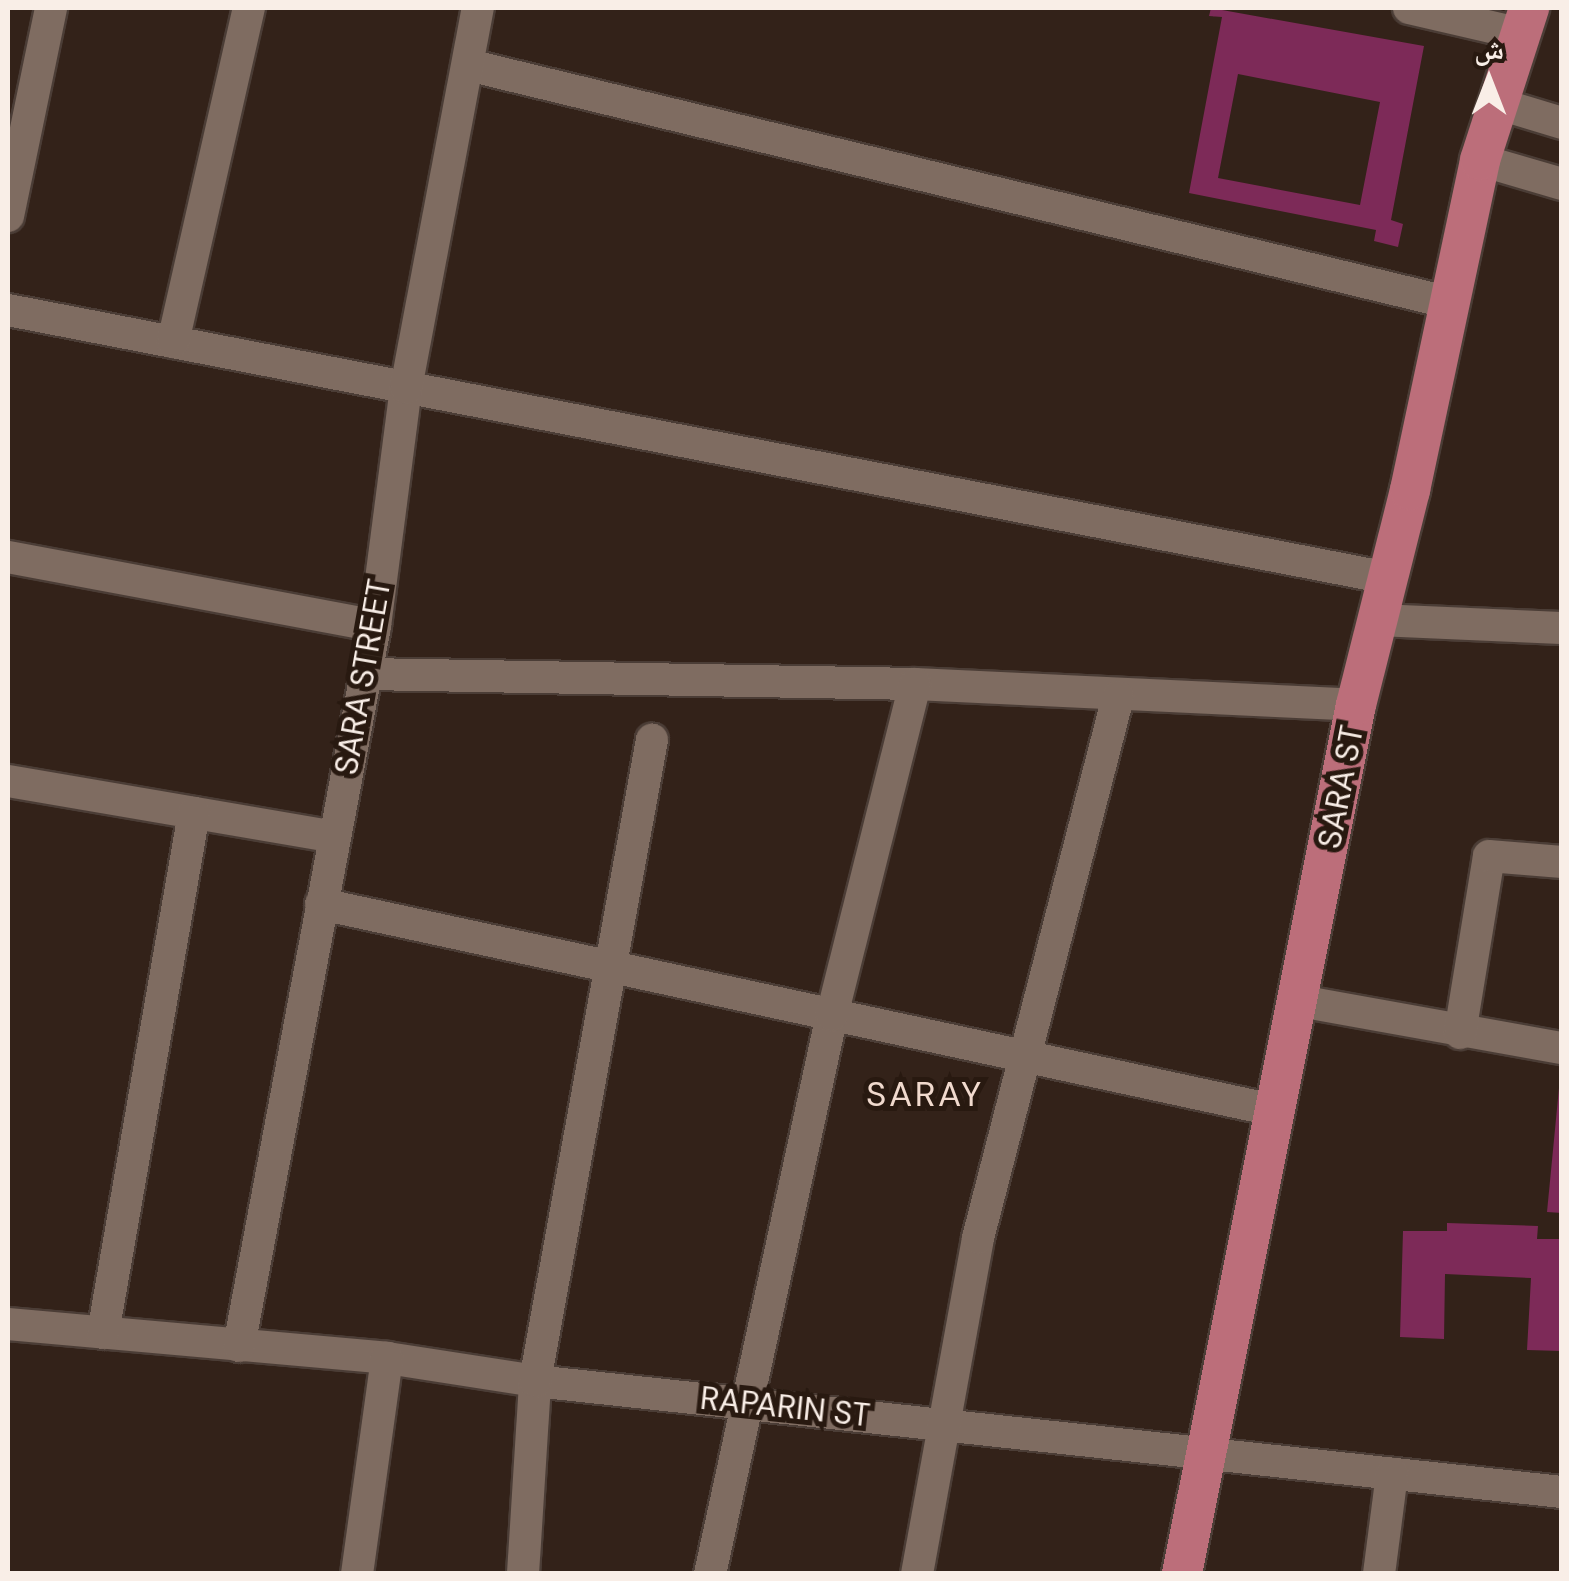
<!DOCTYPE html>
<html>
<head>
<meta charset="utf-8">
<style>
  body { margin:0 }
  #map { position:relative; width:1569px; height:1581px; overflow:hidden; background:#332219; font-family:"DM Sans","Noto Naskh Arabic",sans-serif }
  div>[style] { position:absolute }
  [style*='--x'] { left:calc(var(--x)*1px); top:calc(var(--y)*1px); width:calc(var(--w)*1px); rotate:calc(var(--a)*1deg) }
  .building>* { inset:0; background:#7d2a58 }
  .roads { filter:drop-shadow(2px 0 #4b3d36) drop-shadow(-2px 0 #4b3d36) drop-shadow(0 2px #4b3d36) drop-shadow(0 -2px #4b3d36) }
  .minor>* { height:32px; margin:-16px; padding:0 16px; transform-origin:16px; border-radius:16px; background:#7f6c61 }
  .major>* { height:40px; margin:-20px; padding:0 20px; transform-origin:20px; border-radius:20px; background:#bc6e7a }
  span { translate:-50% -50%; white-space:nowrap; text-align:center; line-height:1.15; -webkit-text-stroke:10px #281910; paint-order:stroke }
  .street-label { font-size:32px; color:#f9eee7 }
  .neighbourhood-label { font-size:35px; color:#f1dace; letter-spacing:2.5px }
  .frame { position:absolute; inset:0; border:10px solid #f9eee7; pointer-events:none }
  .north { position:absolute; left:1439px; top:30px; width:100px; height:100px; -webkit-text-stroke:8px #281910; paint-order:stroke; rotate:0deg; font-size:28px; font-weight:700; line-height:40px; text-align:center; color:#f9eee7 }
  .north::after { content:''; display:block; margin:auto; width:35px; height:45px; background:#f9eee7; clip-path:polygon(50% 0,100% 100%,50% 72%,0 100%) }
</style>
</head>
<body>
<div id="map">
  <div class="building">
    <i style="clip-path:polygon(evenodd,1211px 8px,1424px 46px,1391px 220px,1403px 224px,1398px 247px,1374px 241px,1376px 230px,1189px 193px,1222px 17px,1209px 16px,1211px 8px,1238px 74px,1380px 102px,1360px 205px,1218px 178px,1238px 74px)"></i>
    <i style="clip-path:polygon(1559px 1088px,1562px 1088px,1562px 1213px,1547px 1212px)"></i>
    <i style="clip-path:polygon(1447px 1223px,1538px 1226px,1537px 1239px,1562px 1239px,1562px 1351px,1527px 1350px,1531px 1278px,1445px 1274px,1444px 1339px,1400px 1337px,1403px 1231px,1447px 1231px)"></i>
  </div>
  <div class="roads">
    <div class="minor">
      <i style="--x:1409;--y:8;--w:111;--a:13"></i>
      <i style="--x:468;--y:65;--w:1007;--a:13.61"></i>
      <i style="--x:1496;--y:103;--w:69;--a:16.9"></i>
      <i style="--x:1480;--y:160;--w:85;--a:16.3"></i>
      <i style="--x:8;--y:216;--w:212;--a:-78.3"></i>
      <i style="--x:8;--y:310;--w:1406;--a:10.99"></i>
      <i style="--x:173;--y:342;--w:343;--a:-77.2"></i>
      <i style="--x:8;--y:557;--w:373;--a:10.6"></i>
      <i style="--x:1377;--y:620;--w:185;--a:2.5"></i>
      <i style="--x:366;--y:674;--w:549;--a:1.04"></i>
      <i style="--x:915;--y:684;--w:441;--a:2.7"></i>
      <i style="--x:8;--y:781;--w:331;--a:9.7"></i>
      <i style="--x:321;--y:904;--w:979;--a:12.21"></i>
      <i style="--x:1300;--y:1001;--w:266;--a:10.2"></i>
      <i style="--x:1460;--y:1033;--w:179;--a:-80.7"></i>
      <i style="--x:1489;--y:856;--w:73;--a:4.7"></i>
      <i style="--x:8;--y:1324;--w:381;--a:5.1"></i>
      <i style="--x:387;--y:1358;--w:150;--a:8.8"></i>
      <i style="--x:535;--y:1381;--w:1033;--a:6.17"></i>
      <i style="--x:103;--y:1333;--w:528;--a:-80.07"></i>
      <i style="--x:239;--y:1346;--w:733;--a:-79.3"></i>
      <i style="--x:375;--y:626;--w:240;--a:-82.6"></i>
      <i style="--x:406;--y:388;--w:387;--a:-79.3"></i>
      <i style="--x:357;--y:1574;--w:218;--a:-82.1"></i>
      <i style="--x:523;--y:1574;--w:193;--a:-86.4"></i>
      <i style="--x:535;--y:1381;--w:652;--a:-79.66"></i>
      <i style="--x:710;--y:1574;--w:572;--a:-77.69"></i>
      <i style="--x:832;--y:1015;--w:341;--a:-75.9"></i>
      <i style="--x:917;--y:1574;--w:341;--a:-79.7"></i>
      <i style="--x:978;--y:1238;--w:559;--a:-75.49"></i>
      <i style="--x:1379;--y:1574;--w:101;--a:-82.6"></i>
    </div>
    <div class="major">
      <i style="--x:1182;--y:1574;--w:886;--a:-78.68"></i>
      <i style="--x:1356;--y:705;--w:222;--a:-75.9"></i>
      <i style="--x:1410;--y:490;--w:337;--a:-78"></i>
      <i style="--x:1480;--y:160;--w:160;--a:-72.1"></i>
    </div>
  </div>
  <div class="street-label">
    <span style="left:363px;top:677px;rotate:-80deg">SARA STREET</span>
    <span style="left:1341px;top:787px;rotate:-79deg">SARA ST</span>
    <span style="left:785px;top:1407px;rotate:6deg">RAPARIN ST</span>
  </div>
  <div class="neighbourhood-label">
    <span style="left:925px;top:1094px">SARAY</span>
  </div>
  <div class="frame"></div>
  <div class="north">ش</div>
</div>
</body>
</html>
